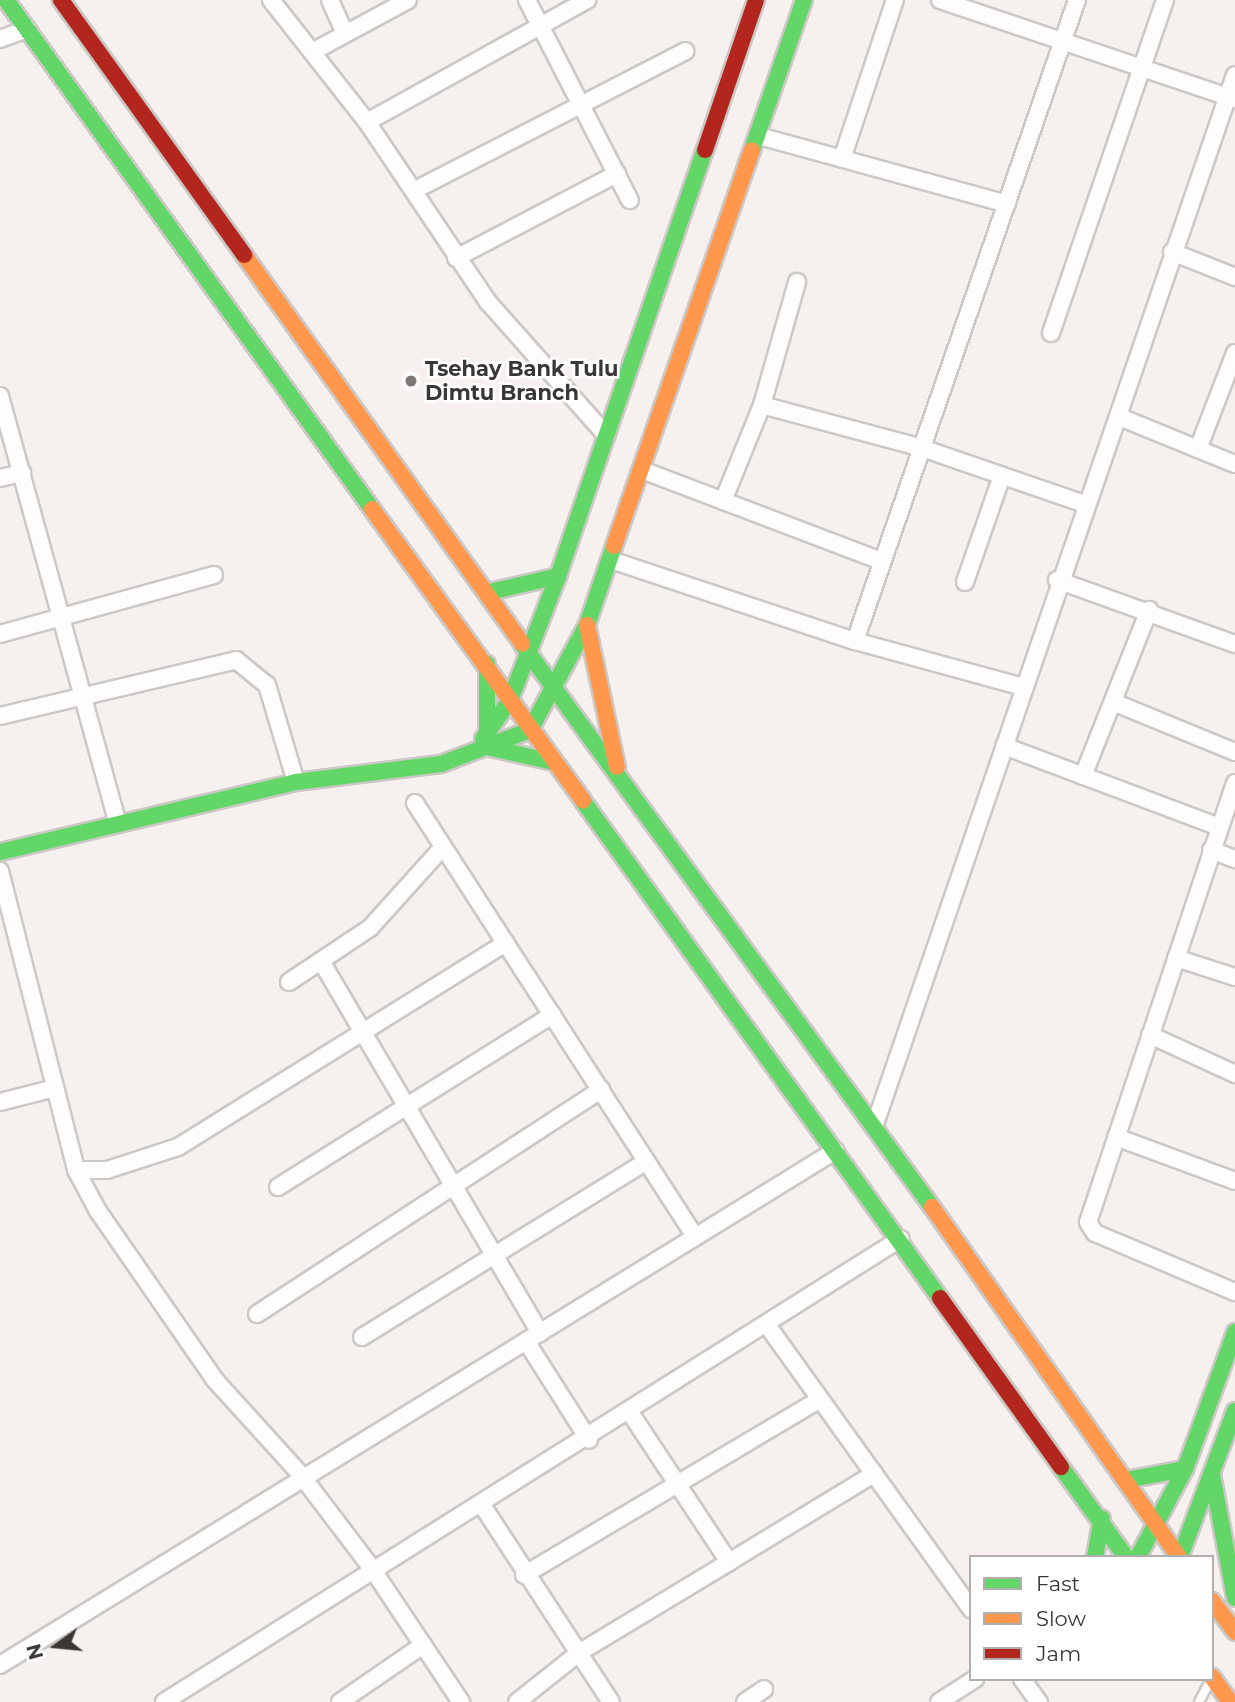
<!DOCTYPE html>
<html>
<head>
<meta charset="utf-8">
<style>
  body { margin:0 }
  #map { position:relative; width:1235px; height:1702px; overflow:hidden; background:#f6f1ee; font-family:Montserrat,sans-serif }
  div>[style] { position:absolute }
  [style*='--x'] { left:calc(var(--x)*1px); top:calc(var(--y)*1px); width:calc(var(--w)*1px); rotate:calc(var(--a)*1deg) }
  .roads { filter:drop-shadow(2px 0 #ccc8c6) drop-shadow(-2px 0 #ccc8c6) drop-shadow(0 2px #ccc8c6) drop-shadow(0 -2px #ccc8c6) }
  .lane>* { height:8px; margin:-4px; padding:0 4px; transform-origin:4px; border-radius:4px; background:#fefdfc }
  .street>* { height:16px; margin:-8px; padding:0 8px; transform-origin:8px; border-radius:8px; background:#fefdfc }
  .fast>* { height:16px; margin:-8px; padding:0 8px; transform-origin:8px; border-radius:8px; background:#63d668 }
  .slow>* { height:16px; margin:-8px; padding:0 8px; transform-origin:8px; border-radius:8px; background:#ff974d }
  .jam>* { height:16px; margin:-8px; padding:0 8px; transform-origin:8px; border-radius:8px; background:#b3261e }
  .dots>* { width:19px; height:19px; translate:-50% -50%; box-sizing:border-box; border:4px solid #fff; border-radius:50% }
  span { translate:-50% -50%; white-space:nowrap; text-align:center; line-height:1.15; -webkit-text-stroke:5px #fff; paint-order:stroke }
  .poi-label { font-size:21px; color:#3b3735; font-weight:700 }
  .left { translate:0 -50%; text-align:left }
  .legend { position:absolute; left:969px; top:1555px; width:245px; height:126px; box-sizing:border-box; background:#fff; border:2px solid #b1afae; margin:0; padding:9px 12px; list-style:none; font-size:21px; color:#3b3735 }
  .legend li { display:flex; align-items:center; gap:14px; height:35px }
  .legend b { width:35px; border:2px solid #b1afae }
  .north { position:absolute; left:21px; top:1611px; width:70px; height:70px; -webkit-text-stroke:5px #fff; paint-order:stroke; rotate:255deg; font-size:19px; font-weight:700; line-height:28px; text-align:center; color:#3b3735 }
  .north::after { content:''; display:block; margin:auto; width:24px; height:32px; background:#3b3735; clip-path:polygon(50% 0,100% 100%,50% 72%,0 100%) }
</style>
</head>
<body>
<div id="map">
  <div class="roads">
    <div class="lane">
      <i style="--x:1199;--y:1702;--w:21;--a:-62"></i>
    </div>
    <div class="street">
      <i style="--x:271;--y:0;--w:155;--a:51.8"></i>
      <i style="--x:367;--y:122;--w:217;--a:56.1"></i>
      <i style="--x:488;--y:302;--w:178;--a:48.4"></i>
      <i style="--x:330;--y:0;--w:37;--a:66"></i>
      <i style="--x:527;--y:0;--w:225;--a:62.8"></i>
      <i style="--x:940;--y:0;--w:311;--a:18.6"></i>
      <i style="--x:0;--y:39;--w:29;--a:-20"></i>
      <i style="--x:312;--y:52;--w:109;--a:-28.4"></i>
      <i style="--x:367;--y:122;--w:252;--a:-29"></i>
      <i style="--x:759;--y:136;--w:257;--a:15.3"></i>
      <i style="--x:842;--y:159;--w:168;--a:-71.6"></i>
      <i style="--x:415;--y:190;--w:304;--a:-27.2"></i>
      <i style="--x:1172;--y:252;--w:68;--a:21.6"></i>
      <i style="--x:456;--y:258;--w:182;--a:-27.6"></i>
      <i style="--x:1051;--y:333;--w:352;--a:-71.1"></i>
      <i style="--x:0;--y:396;--w:442;--a:74.6"></i>
      <i style="--x:762;--y:405;--w:163;--a:15"></i>
      <i style="--x:919;--y:447;--w:176;--a:19"></i>
      <i style="--x:1122;--y:418;--w:122;--a:22.2"></i>
      <i style="--x:1198;--y:449;--w:103;--a:-68.9"></i>
      <i style="--x:642;--y:470;--w:256;--a:20.8"></i>
      <i style="--x:0;--y:478;--w:23;--a:-13"></i>
      <i style="--x:723;--y:501;--w:104;--a:-67.9"></i>
      <i style="--x:762;--y:405;--w:128;--a:-74.1"></i>
      <i style="--x:611;--y:560;--w:257;--a:18.4"></i>
      <i style="--x:855;--y:641;--w:174;--a:15.3"></i>
      <i style="--x:1057;--y:580;--w:189;--a:19.8"></i>
      <i style="--x:965;--y:582;--w:112;--a:-70.8"></i>
      <i style="--x:0;--y:634;--w:222;--a:-15.4"></i>
      <i style="--x:855;--y:641;--w:678;--a:-70.9"></i>
      <i style="--x:1113;--y:702;--w:132;--a:22.3"></i>
      <i style="--x:0;--y:716;--w:243;--a:-13.3"></i>
      <i style="--x:236;--y:660;--w:40;--a:39"></i>
      <i style="--x:267;--y:685;--w:101;--a:73.4"></i>
      <i style="--x:1004;--y:746;--w:230;--a:20.6"></i>
      <i style="--x:1083;--y:776;--w:179;--a:-68.3"></i>
      <i style="--x:1235;--y:783;--w:463;--a:108.5"></i>
      <i style="--x:1088;--y:1222;--w:13;--a:58"></i>
      <i style="--x:1095;--y:1233;--w:152;--a:22.9"></i>
      <i style="--x:415;--y:803;--w:514;--a:57.14"></i>
      <i style="--x:1211;--y:850;--w:26;--a:21"></i>
      <i style="--x:0;--y:871;--w:309;--a:75.7"></i>
      <i style="--x:76;--y:1170;--w:47;--a:61.8"></i>
      <i style="--x:98;--y:1211;--w:206;--a:55.3"></i>
      <i style="--x:215;--y:1380;--w:128;--a:47.8"></i>
      <i style="--x:301;--y:1475;--w:119;--a:52.8"></i>
      <i style="--x:373;--y:1570;--w:159;--a:56.3"></i>
      <i style="--x:1176;--y:958;--w:62;--a:17.9"></i>
      <i style="--x:321;--y:961;--w:432;--a:59.5"></i>
      <i style="--x:289;--y:982;--w:97;--a:-33.7"></i>
      <i style="--x:370;--y:928;--w:109;--a:-48"></i>
      <i style="--x:1150;--y:1035;--w:94;--a:24.6"></i>
      <i style="--x:0;--y:1102;--w:57;--a:-14.3"></i>
      <i style="--x:874;--y:1127;--w:1112;--a:-71.06"></i>
      <i style="--x:1116;--y:1137;--w:127;--a:20.3"></i>
      <i style="--x:76;--y:1170;--w:31;--a:0"></i>
      <i style="--x:107;--y:1170;--w:75;--a:-17.9"></i>
      <i style="--x:178;--y:1147;--w:386;--a:-31.9"></i>
      <i style="--x:278;--y:1187;--w:324;--a:-32.1"></i>
      <i style="--x:257;--y:1314;--w:411;--a:-33.1"></i>
      <i style="--x:767;--y:1325;--w:350;--a:54.3"></i>
      <i style="--x:362;--y:1337;--w:333;--a:-31.7"></i>
      <i style="--x:526;--y:1341;--w:117;--a:57.5"></i>
      <i style="--x:631;--y:1414;--w:178;--a:56.5"></i>
      <i style="--x:729;--y:1562;--w:170;--a:-31.3"></i>
      <i style="--x:482;--y:1505;--w:235;--a:56.8"></i>
      <i style="--x:524;--y:1575;--w:344;--a:-30.7"></i>
      <i style="--x:0;--y:1665;--w:981;--a:-31.62"></i>
      <i style="--x:1022;--y:1679;--w:29;--a:54"></i>
      <i style="--x:164;--y:1702;--w:870;--a:-32.17"></i>
      <i style="--x:340;--y:1702;--w:101;--a:-34.5"></i>
      <i style="--x:517;--y:1702;--w:80;--a:-38.4"></i>
      <i style="--x:580;--y:1652;--w:174;--a:-31.1"></i>
      <i style="--x:745;--y:1702;--w:23;--a:-34"></i>
      <i style="--x:939;--y:1702;--w:43;--a:-32.6"></i>
    </div>
    <div class="fast">
      <i style="--x:6;--y:0;--w:627;--a:54.28"></i>
      <i style="--x:752;--y:150;--w:159;--a:-70.9"></i>
      <i style="--x:490;--y:592;--w:70;--a:-13.2"></i>
      <i style="--x:522;--y:644;--w:696;--a:53.94"></i>
      <i style="--x:487;--y:664;--w:68;--a:90"></i>
      <i style="--x:483;--y:739;--w:47;--a:-55.3"></i>
      <i style="--x:510;--y:700;--w:133;--a:-68.8"></i>
      <i style="--x:558;--y:576;--w:451;--a:-71"></i>
      <i style="--x:491;--y:748;--w:64;--a:12.7"></i>
      <i style="--x:583;--y:801;--w:612;--a:54.31"></i>
      <i style="--x:0;--y:852;--w:304;--a:-13.3"></i>
      <i style="--x:296;--y:782;--w:146;--a:-7.1"></i>
      <i style="--x:441;--y:764;--w:95;--a:-20.9"></i>
      <i style="--x:530;--y:730;--w:119;--a:-61.5"></i>
      <i style="--x:587;--y:625;--w:83;--a:-71.1"></i>
      <i style="--x:1061;--y:1467;--w:111;--a:54.2"></i>
      <i style="--x:1212;--y:1474;--w:126;--a:79.5"></i>
      <i style="--x:1126;--y:1480;--w:60;--a:-10.6"></i>
      <i style="--x:1095;--y:1557;--w:39;--a:-80"></i>
      <i style="--x:1138;--y:1557;--w:100;--a:-61.9"></i>
      <i style="--x:1185;--y:1469;--w:146;--a:-69.9"></i>
      <i style="--x:1180;--y:1557;--w:156;--a:-69.4"></i>
    </div>
    <div class="slow">
      <i style="--x:244;--y:255;--w:478;--a:54.4"></i>
      <i style="--x:372;--y:509;--w:360;--a:54.1"></i>
      <i style="--x:614;--y:546;--w:419;--a:-70.8"></i>
      <i style="--x:587;--y:625;--w:145;--a:78.1"></i>
      <i style="--x:932;--y:1207;--w:428;--a:54.8"></i>
      <i style="--x:1212;--y:1601;--w:39;--a:53"></i>
      <i style="--x:1212;--y:1677;--w:31;--a:54"></i>
    </div>
    <div class="jam">
      <i style="--x:61;--y:0;--w:314;--a:54.3"></i>
      <i style="--x:705;--y:150;--w:158;--a:-71.2"></i>
      <i style="--x:940;--y:1298;--w:208;--a:54.4"></i>
    </div>
  </div>
  <div class="dots">
    <i style="left:411px;top:381px;background:#7c7876"></i>
  </div>
  <div class="poi-label">
    <span class="left" style="left:425px;top:381px">Tsehay Bank Tulu<br>Dimtu Branch</span>
  </div>
  <ul class="legend">
  <li><b style="height:9px;background:#63d668"></b>Fast</li>
  <li><b style="height:9px;background:#ff974d"></b>Slow</li>
  <li><b style="height:9px;background:#b3261e"></b>Jam</li>
  </ul>
  <div class="north">N</div>
</div>
</body>
</html>
